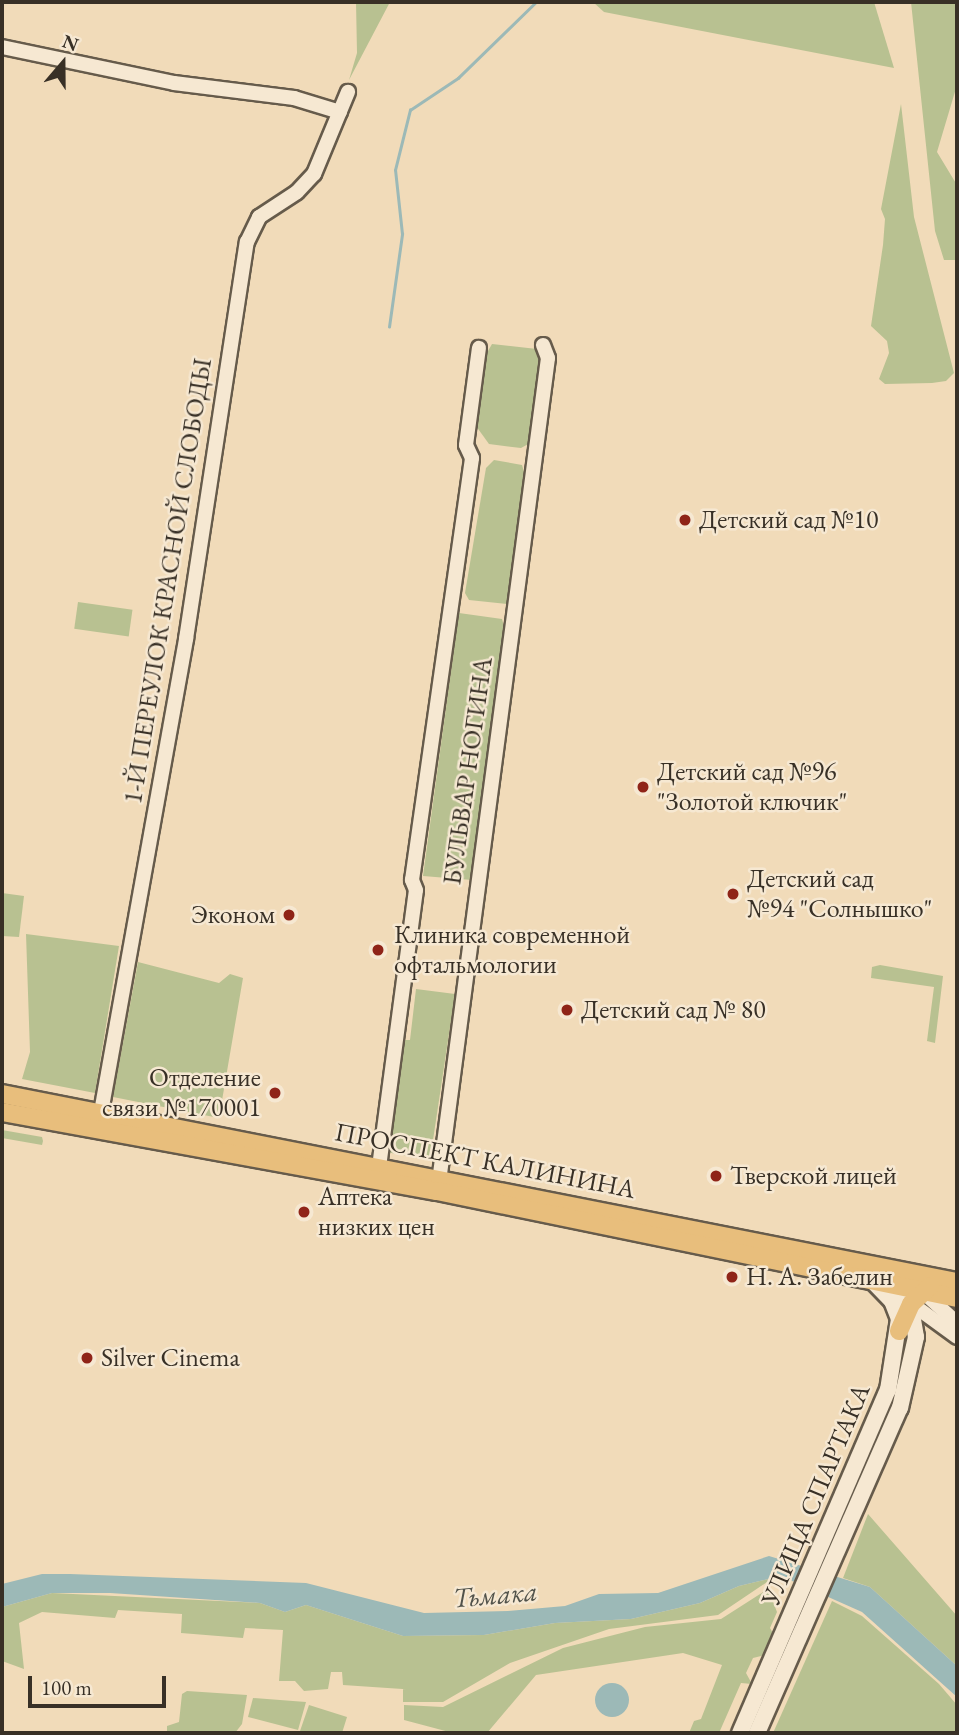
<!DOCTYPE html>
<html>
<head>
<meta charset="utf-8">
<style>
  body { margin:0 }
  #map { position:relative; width:959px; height:1735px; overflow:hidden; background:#f1dbb9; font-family:"EB Garamond",serif }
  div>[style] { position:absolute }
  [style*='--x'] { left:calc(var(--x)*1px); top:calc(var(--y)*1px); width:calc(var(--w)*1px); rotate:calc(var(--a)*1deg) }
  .green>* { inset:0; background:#b8c191; transform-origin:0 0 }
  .water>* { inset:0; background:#9cb9b7 }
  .round { border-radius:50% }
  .stream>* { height:2.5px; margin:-1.25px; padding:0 1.25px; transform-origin:1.25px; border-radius:1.25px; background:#9cb9b7 }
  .roads { filter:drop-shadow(2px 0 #665b4b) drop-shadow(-2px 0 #665b4b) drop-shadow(0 2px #665b4b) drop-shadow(0 -2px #665b4b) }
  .tertiary>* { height:14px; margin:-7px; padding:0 7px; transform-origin:7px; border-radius:7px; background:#f6e8d2 }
  .secondary>* { height:16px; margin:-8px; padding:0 8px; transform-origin:8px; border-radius:8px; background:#f6e8d2 }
  .primary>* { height:18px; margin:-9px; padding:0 9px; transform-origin:9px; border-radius:9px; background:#e8be7c }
  .dots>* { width:19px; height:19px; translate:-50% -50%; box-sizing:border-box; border:4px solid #f6e8d2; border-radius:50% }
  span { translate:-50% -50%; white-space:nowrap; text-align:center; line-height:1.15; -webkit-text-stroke:5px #f6e8d2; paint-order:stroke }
  .poi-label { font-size:26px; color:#383026 }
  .left { translate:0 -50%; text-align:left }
  .right { translate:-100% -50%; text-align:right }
  .street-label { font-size:26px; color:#383026 }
  .water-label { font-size:28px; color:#51524a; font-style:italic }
  .frame { position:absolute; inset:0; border:4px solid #383026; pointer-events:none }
  .north { position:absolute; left:28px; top:28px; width:70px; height:70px; -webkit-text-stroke:5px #f6e8d2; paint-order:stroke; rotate:20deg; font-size:19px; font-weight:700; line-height:28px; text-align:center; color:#383026 }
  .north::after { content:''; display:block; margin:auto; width:24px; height:32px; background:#383026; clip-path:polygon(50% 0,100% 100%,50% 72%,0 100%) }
  .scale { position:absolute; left:28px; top:1676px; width:138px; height:32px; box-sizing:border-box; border:4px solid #383026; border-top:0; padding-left:9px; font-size:21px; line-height:24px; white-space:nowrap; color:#383026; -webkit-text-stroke:5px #f6e8d2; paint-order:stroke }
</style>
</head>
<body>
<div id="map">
  <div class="green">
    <i style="clip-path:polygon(356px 2px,390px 2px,349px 80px,357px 53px)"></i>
    <i style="clip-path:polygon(593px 2px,874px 2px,894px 68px,604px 12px)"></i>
    <i style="clip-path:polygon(911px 2px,957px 2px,957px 85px,937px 152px,957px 185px,957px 260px,944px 260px,935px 231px)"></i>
    <i style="clip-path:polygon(901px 104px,914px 217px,954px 373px,946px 381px,932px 383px,885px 384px,879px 379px,889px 353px,887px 341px,871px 326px,883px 245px,885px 219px,881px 209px)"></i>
    <i style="clip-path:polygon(492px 344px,537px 349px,545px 362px,532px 442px,521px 448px,489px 444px,476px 426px,484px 358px)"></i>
    <i style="clip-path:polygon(494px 460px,522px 465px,524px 472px,507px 604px,469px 600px,465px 593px,486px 468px)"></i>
    <i style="left:78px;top:602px;width:55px;height:27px;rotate:8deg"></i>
    <i style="clip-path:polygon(459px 613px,502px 619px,505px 630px,472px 880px,423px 876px)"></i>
    <i style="clip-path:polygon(2px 893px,24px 896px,19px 937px,2px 936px)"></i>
    <i style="clip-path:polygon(26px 934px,119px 946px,95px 1093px,22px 1079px,30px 1052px)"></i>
    <i style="clip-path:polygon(138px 962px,219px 983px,230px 974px,243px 978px,219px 1118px,113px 1097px)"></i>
    <i style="clip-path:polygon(880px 965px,943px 976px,935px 1043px,927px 1041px,934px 987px,871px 978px,872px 967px)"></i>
    <i style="clip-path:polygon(416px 989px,455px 994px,430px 1160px,386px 1152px,401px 1040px,410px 1040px)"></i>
    <i style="clip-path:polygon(2px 1130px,42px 1137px,43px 1141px,42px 1145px,2px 1138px)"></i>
    <i style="clip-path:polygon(868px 1514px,957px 1616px,957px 1666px,870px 1587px,843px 1578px)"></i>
    <i style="clip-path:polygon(773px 1578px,718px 1615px,609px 1629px,510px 1663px,443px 1702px,403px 1702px,403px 1689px,447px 1692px,343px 1685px,342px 1672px,331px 1672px,328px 1689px,304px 1691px,295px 1681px,279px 1681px,283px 1630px,245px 1628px,243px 1638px,181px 1633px,182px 1614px,118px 1610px,115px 1618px,42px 1612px,19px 1623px,24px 1669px,2px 1661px,2px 1607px,52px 1593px,260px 1603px,285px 1612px,306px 1605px,403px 1636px,484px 1635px,555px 1623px,631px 1619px,700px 1603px,739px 1586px)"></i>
    <i style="clip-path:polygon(768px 1589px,777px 1612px,770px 1628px,774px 1635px,765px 1655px,753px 1658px,746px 1673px,752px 1684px,741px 1683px,719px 1733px,689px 1733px,694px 1721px,701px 1719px,722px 1665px,683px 1653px,536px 1675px,487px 1733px,453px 1733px,404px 1720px,404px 1705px,443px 1707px,563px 1648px,645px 1627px,721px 1619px)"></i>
    <i style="clip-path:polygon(832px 1601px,862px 1616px,939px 1684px,957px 1705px,957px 1733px,773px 1733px)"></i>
    <i style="clip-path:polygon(187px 1691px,247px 1695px,242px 1724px,235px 1733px,167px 1733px,167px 1726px,179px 1722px,182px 1694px)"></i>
    <i style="clip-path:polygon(253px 1698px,306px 1702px,298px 1730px,248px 1717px)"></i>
    <i style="clip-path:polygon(309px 1705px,347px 1717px,342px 1733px,300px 1731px)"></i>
  </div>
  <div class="water">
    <i style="clip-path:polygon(769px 1556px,870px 1587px,957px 1666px,957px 1697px,862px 1612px,790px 1580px,773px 1578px,739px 1586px,700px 1603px,631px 1619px,555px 1623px,484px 1635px,403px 1636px,306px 1605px,285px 1612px,260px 1603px,110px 1593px,52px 1593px,2px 1607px,2px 1584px,42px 1574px,70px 1574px,306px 1583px,424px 1613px,508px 1611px,565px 1606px,599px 1594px,658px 1593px)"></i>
    <i class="round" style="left:595px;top:1683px;width:34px;height:34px"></i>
  </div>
  <div class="stream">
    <i style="--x:389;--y:327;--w:94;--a:-82"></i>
    <i style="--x:402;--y:234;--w:64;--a:-96.2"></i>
    <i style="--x:395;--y:170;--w:62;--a:-76"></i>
    <i style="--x:410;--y:110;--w:58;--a:-33.7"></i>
    <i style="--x:458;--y:78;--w:109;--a:-44.3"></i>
  </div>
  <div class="roads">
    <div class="tertiary">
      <i style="--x:2;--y:47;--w:176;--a:11.8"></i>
      <i style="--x:174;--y:83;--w:121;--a:7.1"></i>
      <i style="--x:294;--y:98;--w:48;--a:16.9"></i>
      <i style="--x:101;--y:1112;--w:481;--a:-79.8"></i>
      <i style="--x:186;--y:639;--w:402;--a:-81.3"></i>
      <i style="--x:247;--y:242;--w:28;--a:-64"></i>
      <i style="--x:259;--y:217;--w:45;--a:-33.3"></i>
      <i style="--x:297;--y:192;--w:25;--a:-47"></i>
      <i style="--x:314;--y:174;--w:89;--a:-67.5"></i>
      <i style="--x:379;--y:1167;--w:279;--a:-82.4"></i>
      <i style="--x:416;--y:890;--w:11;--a:-112"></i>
      <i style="--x:412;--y:880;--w:426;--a:-81.9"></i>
      <i style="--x:472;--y:458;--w:14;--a:-115"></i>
      <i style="--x:466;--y:445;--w:98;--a:-82.4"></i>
      <i style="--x:438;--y:1189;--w:838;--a:-82.46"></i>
      <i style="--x:548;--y:358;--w:14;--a:-111"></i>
      <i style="--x:886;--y:1285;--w:88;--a:36.2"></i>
      <i style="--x:922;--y:1291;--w:47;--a:42.4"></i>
    </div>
    <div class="secondary">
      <i style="--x:740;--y:1733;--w:374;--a:-66.7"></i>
      <i style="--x:888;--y:1390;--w:72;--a:-81.2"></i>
      <i style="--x:899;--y:1319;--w:19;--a:-111"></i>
      <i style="--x:892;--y:1301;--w:30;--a:-134"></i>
      <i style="--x:757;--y:1733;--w:355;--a:-66.3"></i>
      <i style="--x:900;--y:1408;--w:73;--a:-77.3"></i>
      <i style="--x:916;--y:1337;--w:41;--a:-99.9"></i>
    </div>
    <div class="primary">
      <i style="--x:2;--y:1094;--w:973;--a:11.14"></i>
      <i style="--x:2;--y:1112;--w:442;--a:10.3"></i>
      <i style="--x:437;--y:1191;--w:531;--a:11.63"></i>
      <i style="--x:899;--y:1331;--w:30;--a:-66"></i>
      <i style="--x:911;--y:1304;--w:26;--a:-43"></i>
    </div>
  </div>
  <div class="dots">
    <i style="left:685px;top:520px;background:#8f2418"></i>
    <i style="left:643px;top:787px;background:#8f2418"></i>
    <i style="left:733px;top:894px;background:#8f2418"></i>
    <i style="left:289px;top:915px;background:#8f2418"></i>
    <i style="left:378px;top:950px;background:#8f2418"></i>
    <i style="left:567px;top:1010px;background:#8f2418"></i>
    <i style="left:275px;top:1093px;background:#8f2418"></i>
    <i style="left:716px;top:1176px;background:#8f2418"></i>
    <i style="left:304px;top:1212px;background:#8f2418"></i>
    <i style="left:732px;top:1277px;background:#8f2418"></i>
    <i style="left:87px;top:1358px;background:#8f2418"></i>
  </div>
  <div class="poi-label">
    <span class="left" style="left:699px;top:520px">Детский сад №10</span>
    <span class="left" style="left:657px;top:787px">Детский сад №96<br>"Золотой ключик"</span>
    <span class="left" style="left:747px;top:894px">Детский сад<br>№94 "Солнышко"</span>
    <span class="right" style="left:275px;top:915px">Эконом</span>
    <span class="left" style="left:394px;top:950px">Клиника современной<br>офтальмологии</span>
    <span class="left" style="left:581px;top:1010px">Детский сад № 80</span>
    <span class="right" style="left:261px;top:1093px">Отделение<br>связи №170001</span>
    <span class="left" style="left:730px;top:1176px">Тверской лицей</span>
    <span class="left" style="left:318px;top:1212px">Аптека<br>низких цен</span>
    <span class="left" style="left:746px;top:1277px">Н. А. Забелин</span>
    <span class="left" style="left:101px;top:1358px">Silver Cinema</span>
  </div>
  <div class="street-label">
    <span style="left:168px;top:581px;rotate:-81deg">1-Й ПЕРЕУЛОК КРАСНОЙ СЛОБОДЫ</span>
    <span style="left:468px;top:771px;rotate:-82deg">БУЛЬВАР НОГИНА</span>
    <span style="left:485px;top:1161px;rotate:11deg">ПРОСПЕКТ КАЛИНИНА</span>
    <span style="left:816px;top:1495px;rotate:-67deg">УЛИЦА СПАРТАКА</span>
  </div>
  <div class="water-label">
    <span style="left:495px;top:1594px;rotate:-5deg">Тьмака</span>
  </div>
  <div class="frame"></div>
  <div class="north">N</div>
  <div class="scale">100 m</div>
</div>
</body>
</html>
